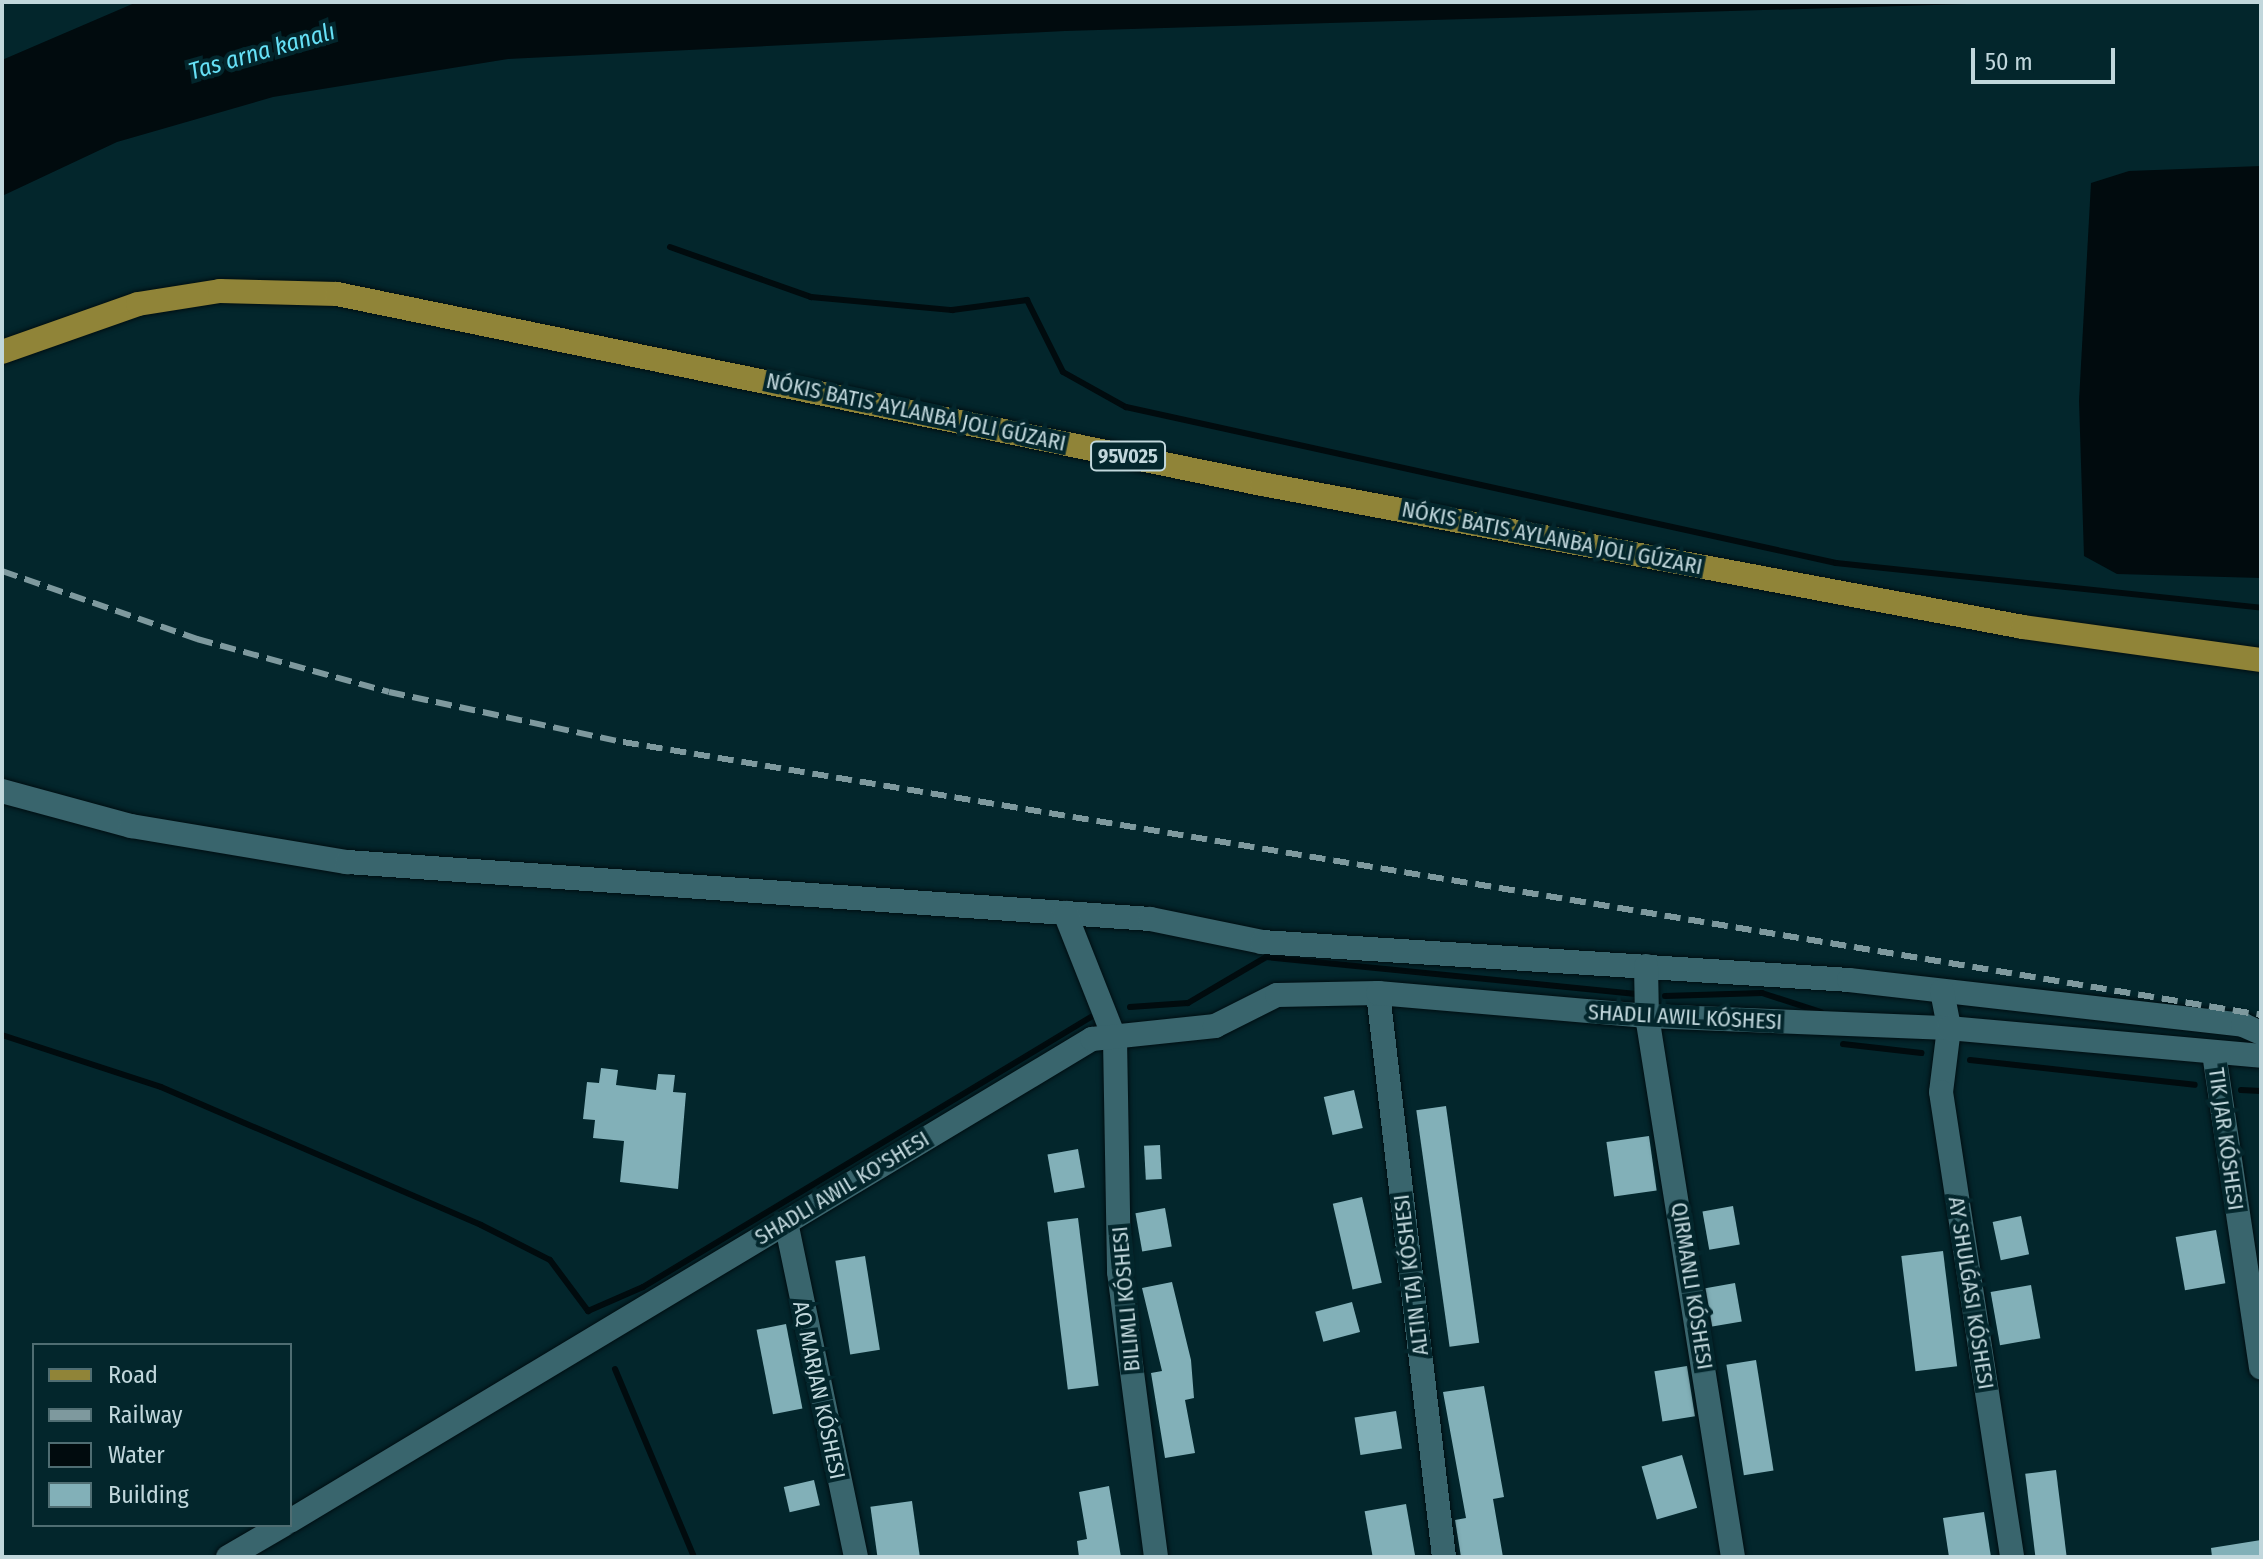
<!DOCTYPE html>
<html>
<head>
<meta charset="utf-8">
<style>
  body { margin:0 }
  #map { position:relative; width:2263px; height:1559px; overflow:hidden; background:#03262c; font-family:"Fira Sans Condensed",sans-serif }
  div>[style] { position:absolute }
  .water>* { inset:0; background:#010b0e }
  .stream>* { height:6px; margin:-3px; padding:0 3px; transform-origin:3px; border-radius:3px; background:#010b0e }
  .building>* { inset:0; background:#82b0b8; transform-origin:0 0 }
  .roads { filter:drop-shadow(0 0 2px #000e12) drop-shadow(0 0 2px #000e12) }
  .minor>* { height:24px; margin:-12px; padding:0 12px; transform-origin:12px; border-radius:12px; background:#39656d }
  .major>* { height:24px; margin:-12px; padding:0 12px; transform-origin:12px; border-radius:12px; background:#908438 }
  .rail>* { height:6px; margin-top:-3px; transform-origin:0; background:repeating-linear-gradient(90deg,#7e999e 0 16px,transparent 0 24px) }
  span { translate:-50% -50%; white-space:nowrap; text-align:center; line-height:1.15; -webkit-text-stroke:8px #03262c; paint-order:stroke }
  .shield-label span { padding:2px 6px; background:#03262c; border:2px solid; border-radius:6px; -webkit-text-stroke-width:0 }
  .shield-label { font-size:20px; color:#c1d7dc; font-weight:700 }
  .street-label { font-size:22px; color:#c1d7dc }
  .water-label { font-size:24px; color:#66e1f7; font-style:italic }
  .frame { position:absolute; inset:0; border:4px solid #c1d7dc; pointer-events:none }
  .legend { position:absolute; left:32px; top:1343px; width:260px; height:184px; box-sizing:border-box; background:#03262c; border:2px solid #4f6d72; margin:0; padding:10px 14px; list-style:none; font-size:24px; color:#c1d7dc }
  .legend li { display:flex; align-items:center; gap:16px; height:40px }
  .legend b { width:40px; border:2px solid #4f6d72 }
  .scale { position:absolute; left:1971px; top:48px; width:144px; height:36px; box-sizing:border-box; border:4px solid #c1d7dc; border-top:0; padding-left:10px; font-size:24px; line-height:28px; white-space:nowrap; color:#c1d7dc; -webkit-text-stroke:6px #03262c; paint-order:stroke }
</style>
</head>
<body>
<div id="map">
  <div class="water">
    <i style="clip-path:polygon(137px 2px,2033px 2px,1065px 31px,508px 59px,273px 97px,117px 142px,2px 196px,2px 60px)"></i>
    <i style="clip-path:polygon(2261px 166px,2261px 578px,2117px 574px,2084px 556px,2079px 401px,2091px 183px,2129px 171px)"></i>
  </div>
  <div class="stream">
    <i style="left:670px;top:247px;width:150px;rotate:19.5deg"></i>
    <i style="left:811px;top:297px;width:142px;rotate:5.3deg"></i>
    <i style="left:952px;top:310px;width:76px;rotate:-7.6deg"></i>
    <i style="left:1027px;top:300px;width:80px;rotate:63.4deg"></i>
    <i style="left:1063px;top:372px;width:72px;rotate:29.1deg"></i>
    <i style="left:1126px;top:407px;width:727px;rotate:12.39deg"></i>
    <i style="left:1836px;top:563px;width:427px;rotate:6deg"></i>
    <i style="left:1665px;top:996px;width:97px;rotate:-1.8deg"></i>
    <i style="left:1762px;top:993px;width:62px;rotate:17.9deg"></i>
    <i style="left:1130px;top:1007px;width:58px;rotate:-3.9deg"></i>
    <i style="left:1188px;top:1003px;width:91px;rotate:-30.5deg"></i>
    <i style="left:1266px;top:957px;width:372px;rotate:5.7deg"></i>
    <i style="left:2px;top:1035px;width:167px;rotate:18.1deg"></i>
    <i style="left:161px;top:1087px;width:348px;rotate:23.3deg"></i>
    <i style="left:481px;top:1225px;width:77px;rotate:26.9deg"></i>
    <i style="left:550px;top:1260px;width:64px;rotate:53.3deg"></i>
    <i style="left:588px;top:1311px;width:60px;rotate:-23.6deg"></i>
    <i style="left:643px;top:1287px;width:523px;rotate:-31.08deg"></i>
    <i style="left:1843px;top:1044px;width:79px;rotate:6.6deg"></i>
    <i style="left:1970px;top:1060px;width:226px;rotate:6.3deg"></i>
    <i style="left:2241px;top:1090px;width:20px;rotate:3deg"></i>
    <i style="left:615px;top:1369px;width:204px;rotate:67.2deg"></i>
  </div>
  <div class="building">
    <i style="clip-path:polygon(601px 1068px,618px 1070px,616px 1085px,656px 1090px,658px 1074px,675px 1075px,673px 1092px,686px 1093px,678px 1189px,620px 1182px,624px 1141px,593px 1138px,595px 1120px,583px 1119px,587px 1082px,599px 1083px)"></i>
    <i style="left:1354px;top:1090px;width:39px;height:31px;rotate:77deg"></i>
    <i style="left:1446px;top:1106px;width:239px;height:30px;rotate:82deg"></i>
    <i style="left:1649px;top:1136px;width:55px;height:43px;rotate:82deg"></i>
    <i style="left:1160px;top:1145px;width:34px;height:16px;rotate:87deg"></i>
    <i style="left:1078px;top:1149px;width:39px;height:31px;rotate:80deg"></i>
    <i style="left:1362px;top:1197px;width:88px;height:30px;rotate:77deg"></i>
    <i style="left:1733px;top:1206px;width:39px;height:31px;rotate:80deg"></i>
    <i style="left:1165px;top:1208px;width:39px;height:30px;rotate:80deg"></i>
    <i style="left:2021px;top:1216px;width:39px;height:29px;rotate:78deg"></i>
    <i style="left:1078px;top:1218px;width:169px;height:31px;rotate:83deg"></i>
    <i style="left:2216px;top:1230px;width:54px;height:41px;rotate:80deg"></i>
    <i style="left:1943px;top:1251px;width:116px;height:42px;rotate:83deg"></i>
    <i style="left:865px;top:1256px;width:95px;height:30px;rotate:81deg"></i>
    <i style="clip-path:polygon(1172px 1282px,1191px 1360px,1194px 1398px,1185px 1400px,1195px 1453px,1165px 1458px,1151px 1373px,1162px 1371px,1142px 1288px)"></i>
    <i style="left:1735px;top:1283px;width:39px;height:30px;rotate:80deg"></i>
    <i style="left:2031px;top:1285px;width:54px;height:41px;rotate:80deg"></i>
    <i style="left:1352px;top:1302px;width:31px;height:38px;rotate:75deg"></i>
    <i style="left:786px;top:1324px;width:86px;height:30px;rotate:79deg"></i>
    <i style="left:1756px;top:1360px;width:112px;height:30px;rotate:81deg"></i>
    <i style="left:1687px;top:1366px;width:51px;height:33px;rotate:81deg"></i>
    <i style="clip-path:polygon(1484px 1386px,1504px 1497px,1493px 1499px,1503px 1557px,1461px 1557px,1455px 1520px,1466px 1518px,1443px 1392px)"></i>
    <i style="left:1396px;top:1411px;width:38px;height:42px;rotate:81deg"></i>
    <i style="left:1682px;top:1455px;width:55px;height:42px;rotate:74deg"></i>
    <i style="left:2056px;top:1470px;width:88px;height:31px;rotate:83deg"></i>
    <i style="left:814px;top:1480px;width:26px;height:31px;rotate:77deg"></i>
    <i style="clip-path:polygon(1109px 1486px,1121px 1557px,1079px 1557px,1077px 1541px,1087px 1539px,1079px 1492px)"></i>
    <i style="left:912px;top:1501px;width:55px;height:42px;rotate:82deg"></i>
    <i style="left:1406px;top:1504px;width:54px;height:42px;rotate:80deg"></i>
    <i style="clip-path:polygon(1984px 1512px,1991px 1557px,1949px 1557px,1943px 1518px)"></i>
    <i style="clip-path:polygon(2261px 1540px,2261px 1557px,2212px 1557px,2211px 1548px)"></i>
  </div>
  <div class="roads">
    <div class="minor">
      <i style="left:2px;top:791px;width:134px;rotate:15.2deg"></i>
      <i style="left:131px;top:826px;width:219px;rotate:9.5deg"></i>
      <i style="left:347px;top:862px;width:805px;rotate:4.06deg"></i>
      <i style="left:1150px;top:919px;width:114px;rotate:11.6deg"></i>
      <i style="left:1262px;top:942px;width:588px;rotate:3.7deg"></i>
      <i style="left:1849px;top:980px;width:397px;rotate:6.5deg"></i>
      <i style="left:2243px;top:1025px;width:20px;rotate:24deg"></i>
      <i style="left:1065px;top:913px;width:136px;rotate:68.4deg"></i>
      <i style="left:1115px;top:1039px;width:233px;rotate:89deg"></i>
      <i style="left:1119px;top:1272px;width:287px;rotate:82.6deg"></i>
      <i style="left:1646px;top:966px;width:50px;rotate:88.9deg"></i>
      <i style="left:1647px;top:1016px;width:548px;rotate:80.97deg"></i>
      <i style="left:1942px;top:991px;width:38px;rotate:79deg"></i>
      <i style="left:1949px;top:1028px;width:64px;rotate:97.1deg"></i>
      <i style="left:1941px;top:1092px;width:470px;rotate:81.3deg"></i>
      <i style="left:1378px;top:993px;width:568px;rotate:83.33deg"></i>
      <i style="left:2214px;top:1053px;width:318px;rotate:81.5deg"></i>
      <i style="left:786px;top:1222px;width:342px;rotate:78.2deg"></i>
      <i style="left:290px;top:1521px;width:936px;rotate:-31.01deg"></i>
      <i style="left:1092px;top:1039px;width:124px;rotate:-6deg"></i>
      <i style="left:1215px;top:1026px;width:69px;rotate:-26.6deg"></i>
      <i style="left:1277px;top:995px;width:101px;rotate:-1.1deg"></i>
      <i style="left:1378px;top:993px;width:270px;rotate:4.9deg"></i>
      <i style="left:1647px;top:1016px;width:302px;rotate:2.3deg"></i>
      <i style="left:1949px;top:1028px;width:313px;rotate:5.1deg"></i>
      <i style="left:228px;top:1557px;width:64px;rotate:-30.2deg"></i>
    </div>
    <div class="major">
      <i style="left:2px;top:352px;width:144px;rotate:-19.4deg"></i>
      <i style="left:138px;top:304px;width:83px;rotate:-9deg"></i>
      <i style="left:220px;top:291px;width:117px;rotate:1.5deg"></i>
      <i style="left:337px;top:294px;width:944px;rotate:11.61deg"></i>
      <i style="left:1262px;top:484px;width:774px;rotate:10.64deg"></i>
      <i style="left:2023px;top:627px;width:240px;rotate:7.9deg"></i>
    </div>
  </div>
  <div class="rail">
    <i style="left:2px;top:571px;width:207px;rotate:19.2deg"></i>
    <i style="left:197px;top:639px;width:199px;rotate:15.4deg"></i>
    <i style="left:389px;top:692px;width:239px;rotate:12.1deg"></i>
    <i style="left:623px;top:742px;width:1661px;rotate:9.46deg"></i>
  </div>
  <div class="shield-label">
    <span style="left:1128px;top:456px">95V025</span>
  </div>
  <div class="street-label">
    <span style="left:916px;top:412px;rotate:12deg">NÓKIS BATIS AYLANBA JOLI GÚZARI</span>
    <span style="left:1552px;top:538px;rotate:11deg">NÓKIS BATIS AYLANBA JOLI GÚZARI</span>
    <span style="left:1685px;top:1017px;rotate:3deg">SHADLI AWIL KÓSHESI</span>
    <span style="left:2226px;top:1139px;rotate:82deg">TIK JAR KÓSHESI</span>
    <span style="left:842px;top:1188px;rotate:-31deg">SHADLI AWIL KO'SHESI</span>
    <span style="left:1411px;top:1275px;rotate:-97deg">ALTIN TAJ KÓSHESI</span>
    <span style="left:1692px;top:1286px;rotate:81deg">QIRMANLI KÓSHESI</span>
    <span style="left:1971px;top:1293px;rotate:81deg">AY SHULǴASI KÓSHESI</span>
    <span style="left:1126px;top:1299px;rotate:-95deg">BILIMLI KÓSHESI</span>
    <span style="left:819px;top:1390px;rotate:78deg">AQ MARJAN KÓSHESI</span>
  </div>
  <div class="water-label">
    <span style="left:262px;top:52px;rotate:-16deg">Tas arna kanalı</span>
  </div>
  <div class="frame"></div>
  <ul class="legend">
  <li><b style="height:10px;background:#908438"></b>Road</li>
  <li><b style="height:10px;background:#7e999e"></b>Railway</li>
  <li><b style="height:22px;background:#010b0e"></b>Water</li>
  <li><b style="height:22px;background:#82b0b8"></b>Building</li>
  </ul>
  <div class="scale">50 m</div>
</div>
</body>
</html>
